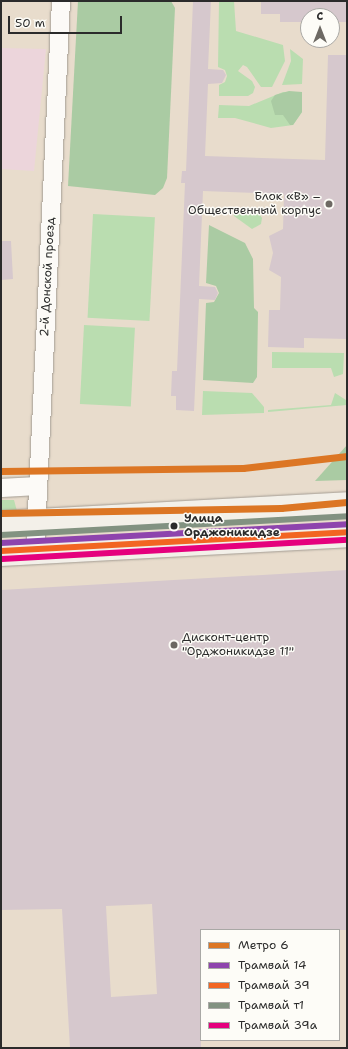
<!DOCTYPE html>
<html>
<head>
<meta charset="utf-8">
<style>
  body { margin:0 }
  #map { position:relative; width:348px; height:1049px; overflow:hidden; background:#e8dccc; font-family:"Shantell Sans",sans-serif }
  div>[style] { position:absolute }
  .built>* { inset:0; background:#ecd5db }
  .green>* { inset:0; background:#baddb0; transform-origin:0 0 }
  .forest>* { inset:0; background:#aacba3 }
  .building>* { inset:0; background:#d6c8cd }
  .roads { filter:drop-shadow(0 0 1px #a39c93) drop-shadow(0 0 1px #a39c93) }
  .minor>* { height:18px; margin:-9px; padding:0 9px; transform-origin:9px; border-radius:9px; background:#fcfaf7 }
  .secondary>* { height:22px; margin:-11px; padding:0 11px; transform-origin:11px; border-radius:11px; background:#f3f0e9 }
  .tram-1>* { height:6px; margin:-3px; padding:0 3px; transform-origin:3px; border-radius:3px; background:#8e44ad }
  .tram-2>* { height:6px; margin:-3px; padding:0 3px; transform-origin:3px; border-radius:3px; background:#f26522 }
  .tram-3>* { height:6px; margin:-3px; padding:0 3px; transform-origin:3px; border-radius:3px; background:#829281 }
  .tram-4>* { height:6px; margin:-3px; padding:0 3px; transform-origin:3px; border-radius:3px; background:#e5007d }
  .metro-1>* { height:7px; margin:-3.5px; padding:0 3.5px; transform-origin:3.5px; border-radius:3.5px; background:#dc7624 }
  .dots>* { width:11px; height:11px; translate:-50% -50%; box-sizing:border-box; border:2px solid #fdfcf7; border-radius:50% }
  span { translate:-50% -50%; white-space:nowrap; text-align:center; line-height:1.15; -webkit-text-stroke:3px #fdfcf7; paint-order:stroke }
  .poi-label { font-size:12px; color:#2b2b2b }
  .right { translate:-100% -50%; text-align:right }
  .left { translate:0 -50%; text-align:left }
  .street-label { font-size:12px; color:#2b2b2b }
  .stop-label { font-size:12px; color:#2b2b2b; font-weight:700 }
  .frame { position:absolute; inset:0; border:2px solid #2b2b2b; pointer-events:none }
  .legend { position:absolute; left:200px; top:929px; width:140px; height:112px; box-sizing:border-box; background:#fdfcf7; border:1px solid #a9a8a5; margin:0; padding:5px 7px; list-style:none; font-size:12px; color:#2b2b2b }
  .legend li { display:flex; align-items:center; gap:8px; height:20px }
  .legend b { width:20px; border:1px solid #a9a8a5 }
  .north { position:absolute; left:300px; top:8px; width:40px; height:40px; box-sizing:border-box; background:#fdfcf7; border:1px solid #a9a8a5; border-radius:50%; rotate:0deg; font-size:11px; font-weight:700; line-height:16px; text-align:center; color:#2b2b2b }
  .north::after { content:''; display:block; margin:auto; width:14px; height:18px; background:#6d6963; clip-path:polygon(50% 0,100% 100%,50% 72%,0 100%) }
  .scale { position:absolute; left:8px; top:16px; width:114px; height:18px; box-sizing:border-box; border:2px solid #2b2b2b; border-top:0; padding-left:5px; font-size:12px; line-height:14px; white-space:nowrap; color:#2b2b2b; -webkit-text-stroke:3px #fdfcf7; paint-order:stroke }
</style>
</head>
<body>
<div id="map">
  <div class="built">
    <i style="clip-path:polygon(1px 48px,46px 49px,34px 171px,1px 169px)"></i>
  </div>
  <div class="green">
    <i style="clip-path:polygon(219px 1px,234px 1px,236px 31px,283px 45px,285px 61px,272px 87px,261px 87px,247px 67px,243px 65px,238px 71px,252px 81px,255px 87px,253px 93px,248px 96px,219px 96px,219px 85px,225px 82px,227px 76px,225px 70px,218px 67px)"></i>
    <i style="clip-path:polygon(290px 49px,303px 59px,302px 84px,282px 85px,291px 61px)"></i>
    <i style="clip-path:polygon(283px 92px,302px 92px,302px 112px,293px 125px,271px 128px,235px 118px,218px 118px,219px 105px,249px 106px)"></i>
    <i style="clip-path:polygon(237px 209px,258px 212px,262px 218px,261px 224px,252px 229px,234px 216px,233px 211px)"></i>
    <i style="left:93px;top:214px;width:62px;height:104px;rotate:3deg"></i>
    <i style="left:84px;top:325px;width:51px;height:79px;rotate:3deg"></i>
    <i style="clip-path:polygon(272px 352px,344px 353px,343px 374px,334px 377px,331px 368px,272px 368px)"></i>
    <i style="clip-path:polygon(203px 391px,252px 393px,264px 407px,264px 413px,202px 415px)"></i>
    <i style="clip-path:polygon(335px 393px,346px 400px,347px 405px,268px 412px,268px 410px,331px 405px)"></i>
    <i style="clip-path:polygon(1px 500px,14px 500px,17px 511px,1px 514px)"></i>
  </div>
  <div class="forest">
    <i style="clip-path:polygon(78px 1px,171px 1px,175px 8px,167px 178px,163px 188px,155px 195px,68px 186px)"></i>
    <i style="clip-path:polygon(289px 91px,302px 92px,302px 112px,293px 125px,290px 125px,283px 115px,275px 115px,271px 101px,275px 95px)"></i>
    <i style="clip-path:polygon(209px 225px,245px 243px,253px 259px,254px 308px,258px 312px,257px 377px,253px 383px,203px 380px,206px 303px,214px 302px,219px 293px,216px 286px,206px 283px)"></i>
    <i style="clip-path:polygon(347px 445px,347px 480px,315px 481px)"></i>
  </div>
  <div class="building">
    <i style="clip-path:polygon(193px 1px,211px 1px,208px 69px,223px 70px,226px 75px,222px 83px,208px 84px,205px 156px,325px 160px,328px 55px,347px 55px,347px 339px,304px 338px,304px 348px,268px 347px,269px 310px,280px 310px,281px 277px,269px 270px,273px 253px,269px 236px,283px 229px,284px 194px,203px 191px,199px 286px,215px 287px,218px 293px,215px 300px,199px 299px,194px 411px,176px 410px,176px 396px,171px 396px,172px 371px,177px 371px,185px 183px,181px 183px,182px 171px,186px 171px)"></i>
    <i style="clip-path:polygon(261px 1px,347px 1px,347px 22px,332px 22px,332px 16px,308px 16px,308px 22px,280px 22px,280px 14px,261px 14px)"></i>
    <i style="clip-path:polygon(1px 241px,11px 241px,13px 279px,1px 280px)"></i>
    <i style="clip-path:polygon(evenodd,347px 570px,347px 930px,201px 930px,201px 1048px,70px 1048px,62px 909px,1px 910px,1px 590px,347px 570px,152px 904px,157px 994px,111px 997px,106px 906px,152px 904px)"></i>
  </div>
  <div class="roads">
    <div class="minor">
      <i style="left:1px;top:488px;width:37px;rotate:-3deg"></i>
      <i style="left:35px;top:554px;width:554px;rotate:-87.31deg"></i>
    </div>
    <div class="secondary">
      <i style="left:1px;top:522px;width:347px;rotate:-3.1deg"></i>
      <i style="left:1px;top:555px;width:347px;rotate:-3.1deg"></i>
    </div>
  </div>
  <div class="tram-1">
    <i style="left:1px;top:543px;width:347px;rotate:-3.1deg"></i>
  </div>
  <div class="tram-2">
    <i style="left:1px;top:551px;width:347px;rotate:-3.1deg"></i>
  </div>
  <div class="tram-3">
    <i style="left:1px;top:535px;width:347px;rotate:-3.1deg"></i>
  </div>
  <div class="tram-4">
    <i style="left:2px;top:559px;width:346px;rotate:-3.2deg"></i>
  </div>
  <div class="metro-1">
    <i style="left:1px;top:471px;width:242px;rotate:-0.7deg"></i>
    <i style="left:243px;top:468px;width:105px;rotate:-6.6deg"></i>
    <i style="left:1px;top:513px;width:280px;rotate:-1deg"></i>
    <i style="left:281px;top:508px;width:66px;rotate:-5.2deg"></i>
  </div>
  <div class="dots">
    <i style="left:329px;top:204px;background:#6d6963"></i>
    <i style="left:174px;top:526px;background:#2b2b2b"></i>
    <i style="left:174px;top:645px;background:#6d6963"></i>
  </div>
  <div class="poi-label">
    <span class="right" style="left:321px;top:204px">Блок «В» –<br>Общественный корпус</span>
    <span class="left" style="left:182px;top:645px">Дисконт-центр<br>"Орджоникидзе 11"</span>
  </div>
  <div class="street-label">
    <span style="left:48px;top:277px;rotate:-87deg">2-й Донской проезд</span>
  </div>
  <div class="stop-label">
    <span class="left" style="left:184px;top:526px">Улица<br>Орджоникидзе</span>
  </div>
  <div class="frame"></div>
  <ul class="legend">
  <li><b style="height:5px;background:#dc7624"></b>Метро 6</li>
  <li><b style="height:5px;background:#8e44ad"></b>Трамвай 14</li>
  <li><b style="height:5px;background:#f26522"></b>Трамвай 39</li>
  <li><b style="height:5px;background:#829281"></b>Трамвай т1</li>
  <li><b style="height:5px;background:#e5007d"></b>Трамвай 39а</li>
  </ul>
  <div class="north">С</div>
  <div class="scale">50 m</div>
</div>
</body>
</html>
